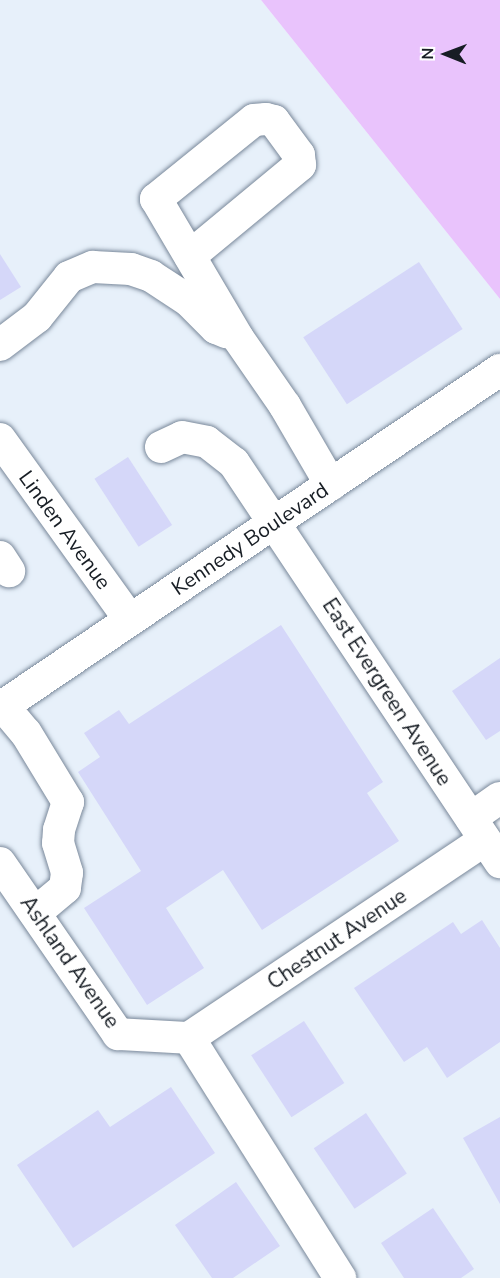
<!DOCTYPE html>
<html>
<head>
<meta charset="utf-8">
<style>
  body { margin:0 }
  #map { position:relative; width:500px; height:1278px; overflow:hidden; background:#f7fafe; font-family:"Nunito Sans",sans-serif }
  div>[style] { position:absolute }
  .built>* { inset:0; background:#e7f0fa }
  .green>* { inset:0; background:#e9c3fc }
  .building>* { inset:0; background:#d5d7f9; transform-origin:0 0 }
  .roads { filter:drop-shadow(0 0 2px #79889a) drop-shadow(0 0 2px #79889a) }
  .minor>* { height:32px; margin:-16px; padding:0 16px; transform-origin:16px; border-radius:16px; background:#fff }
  span { translate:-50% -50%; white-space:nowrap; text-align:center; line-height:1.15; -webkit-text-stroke:4.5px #fff; paint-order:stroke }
  .street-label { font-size:21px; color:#171d24 }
  .north { position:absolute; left:416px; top:24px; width:60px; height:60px; -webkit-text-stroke:4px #fff; paint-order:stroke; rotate:271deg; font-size:16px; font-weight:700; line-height:24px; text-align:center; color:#171d24 }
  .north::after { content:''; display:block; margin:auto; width:21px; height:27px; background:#171d24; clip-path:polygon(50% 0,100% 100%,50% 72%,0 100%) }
</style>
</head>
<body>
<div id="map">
  <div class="built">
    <i style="clip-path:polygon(0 0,261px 0,500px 299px,500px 806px,475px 823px,500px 861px,500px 1278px,0 1278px)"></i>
  </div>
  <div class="green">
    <i style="clip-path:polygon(261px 0,500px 0,500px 299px)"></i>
  </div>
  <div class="building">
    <i style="clip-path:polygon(0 254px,21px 287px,0 300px)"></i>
    <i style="left:419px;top:262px;width:80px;height:138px;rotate:57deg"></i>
    <i style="left:128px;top:457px;width:81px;height:40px;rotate:57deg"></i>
    <i style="clip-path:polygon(281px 625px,383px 782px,367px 793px,399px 841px,262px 930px,223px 870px,166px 908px,204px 968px,147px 1005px,84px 908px,141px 871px,78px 772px,100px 757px,84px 733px,119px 710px,129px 724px)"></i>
    <i style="clip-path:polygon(500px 658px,500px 731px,486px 740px,452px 691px)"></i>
    <i style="clip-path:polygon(482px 920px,500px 948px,500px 1042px,447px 1078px,427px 1047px,404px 1062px,354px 988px,453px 922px,461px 934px)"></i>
    <i style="left:304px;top:1021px;width:74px;height:63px;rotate:57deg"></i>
    <i style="clip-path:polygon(171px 1087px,215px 1153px,73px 1248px,17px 1165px,98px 1110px,110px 1127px)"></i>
    <i style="left:366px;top:1113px;width:73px;height:63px;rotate:56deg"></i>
    <i style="clip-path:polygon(500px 1117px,500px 1204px,463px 1138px)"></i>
    <i style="clip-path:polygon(236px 1182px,280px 1246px,233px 1278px,212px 1278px,175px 1225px)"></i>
    <i style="clip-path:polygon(433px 1208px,474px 1269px,461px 1278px,404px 1278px,381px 1243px)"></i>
  </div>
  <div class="roads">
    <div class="minor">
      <i style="left:190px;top:256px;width:143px;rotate:-39.6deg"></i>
      <i style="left:300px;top:165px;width:10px;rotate:-96deg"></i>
      <i style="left:299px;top:155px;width:42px;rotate:-126.3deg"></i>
      <i style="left:274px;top:121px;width:8px;rotate:-166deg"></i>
      <i style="left:266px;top:119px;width:12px;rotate:175deg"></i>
      <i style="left:254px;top:120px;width:126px;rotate:141.1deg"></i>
      <i style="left:156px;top:199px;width:161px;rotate:59.5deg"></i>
      <i style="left:238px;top:338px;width:83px;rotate:55.3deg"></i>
      <i style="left:285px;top:406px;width:91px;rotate:59.8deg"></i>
      <i style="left:0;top:345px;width:46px;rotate:-37.1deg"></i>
      <i style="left:37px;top:317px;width:51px;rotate:-51.3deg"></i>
      <i style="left:69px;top:277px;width:26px;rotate:-23deg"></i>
      <i style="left:93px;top:267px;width:38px;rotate:3deg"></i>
      <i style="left:131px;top:269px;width:21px;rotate:19deg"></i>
      <i style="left:151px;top:276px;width:45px;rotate:33.3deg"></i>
      <i style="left:189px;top:301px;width:38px;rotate:45deg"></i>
      <i style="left:216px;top:328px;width:11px;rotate:22deg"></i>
      <i style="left:0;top:439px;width:223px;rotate:54.3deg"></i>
      <i style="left:161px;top:447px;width:23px;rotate:-25deg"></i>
      <i style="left:182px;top:437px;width:25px;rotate:11deg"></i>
      <i style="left:207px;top:442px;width:34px;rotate:38deg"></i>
      <i style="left:234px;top:463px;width:480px;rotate:56.3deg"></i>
      <i style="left:0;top:557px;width:17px;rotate:57deg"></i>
      <i style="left:3px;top:706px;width:35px;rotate:50deg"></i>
      <i style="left:26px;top:733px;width:81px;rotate:58.7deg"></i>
      <i style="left:68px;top:802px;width:29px;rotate:108deg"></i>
      <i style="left:59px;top:830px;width:13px;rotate:94deg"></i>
      <i style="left:58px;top:843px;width:31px;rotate:73deg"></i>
      <i style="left:67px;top:873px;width:15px;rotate:98deg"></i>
      <i style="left:65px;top:888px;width:39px;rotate:140deg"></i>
      <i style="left:0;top:708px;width:604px;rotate:-34.06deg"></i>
      <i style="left:471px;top:818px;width:35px;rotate:-35deg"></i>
      <i style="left:0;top:863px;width:208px;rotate:55.4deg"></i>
      <i style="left:118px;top:1034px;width:71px;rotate:3.2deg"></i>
      <i style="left:189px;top:1038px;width:356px;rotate:-33.8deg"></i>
      <i style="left:189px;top:1038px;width:284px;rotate:57.8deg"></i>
    </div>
  </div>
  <div class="street-label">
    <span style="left:65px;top:530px;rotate:54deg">Linden Avenue</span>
    <span style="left:250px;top:539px;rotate:-34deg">Kennedy Boulevard</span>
    <span style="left:387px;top:692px;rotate:57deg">East Evergreen Avenue</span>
    <span style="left:337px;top:939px;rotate:-34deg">Chestnut Avenue</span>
    <span style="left:70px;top:962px;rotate:55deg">Ashland Avenue</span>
  </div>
  <div class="north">N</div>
</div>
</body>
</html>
